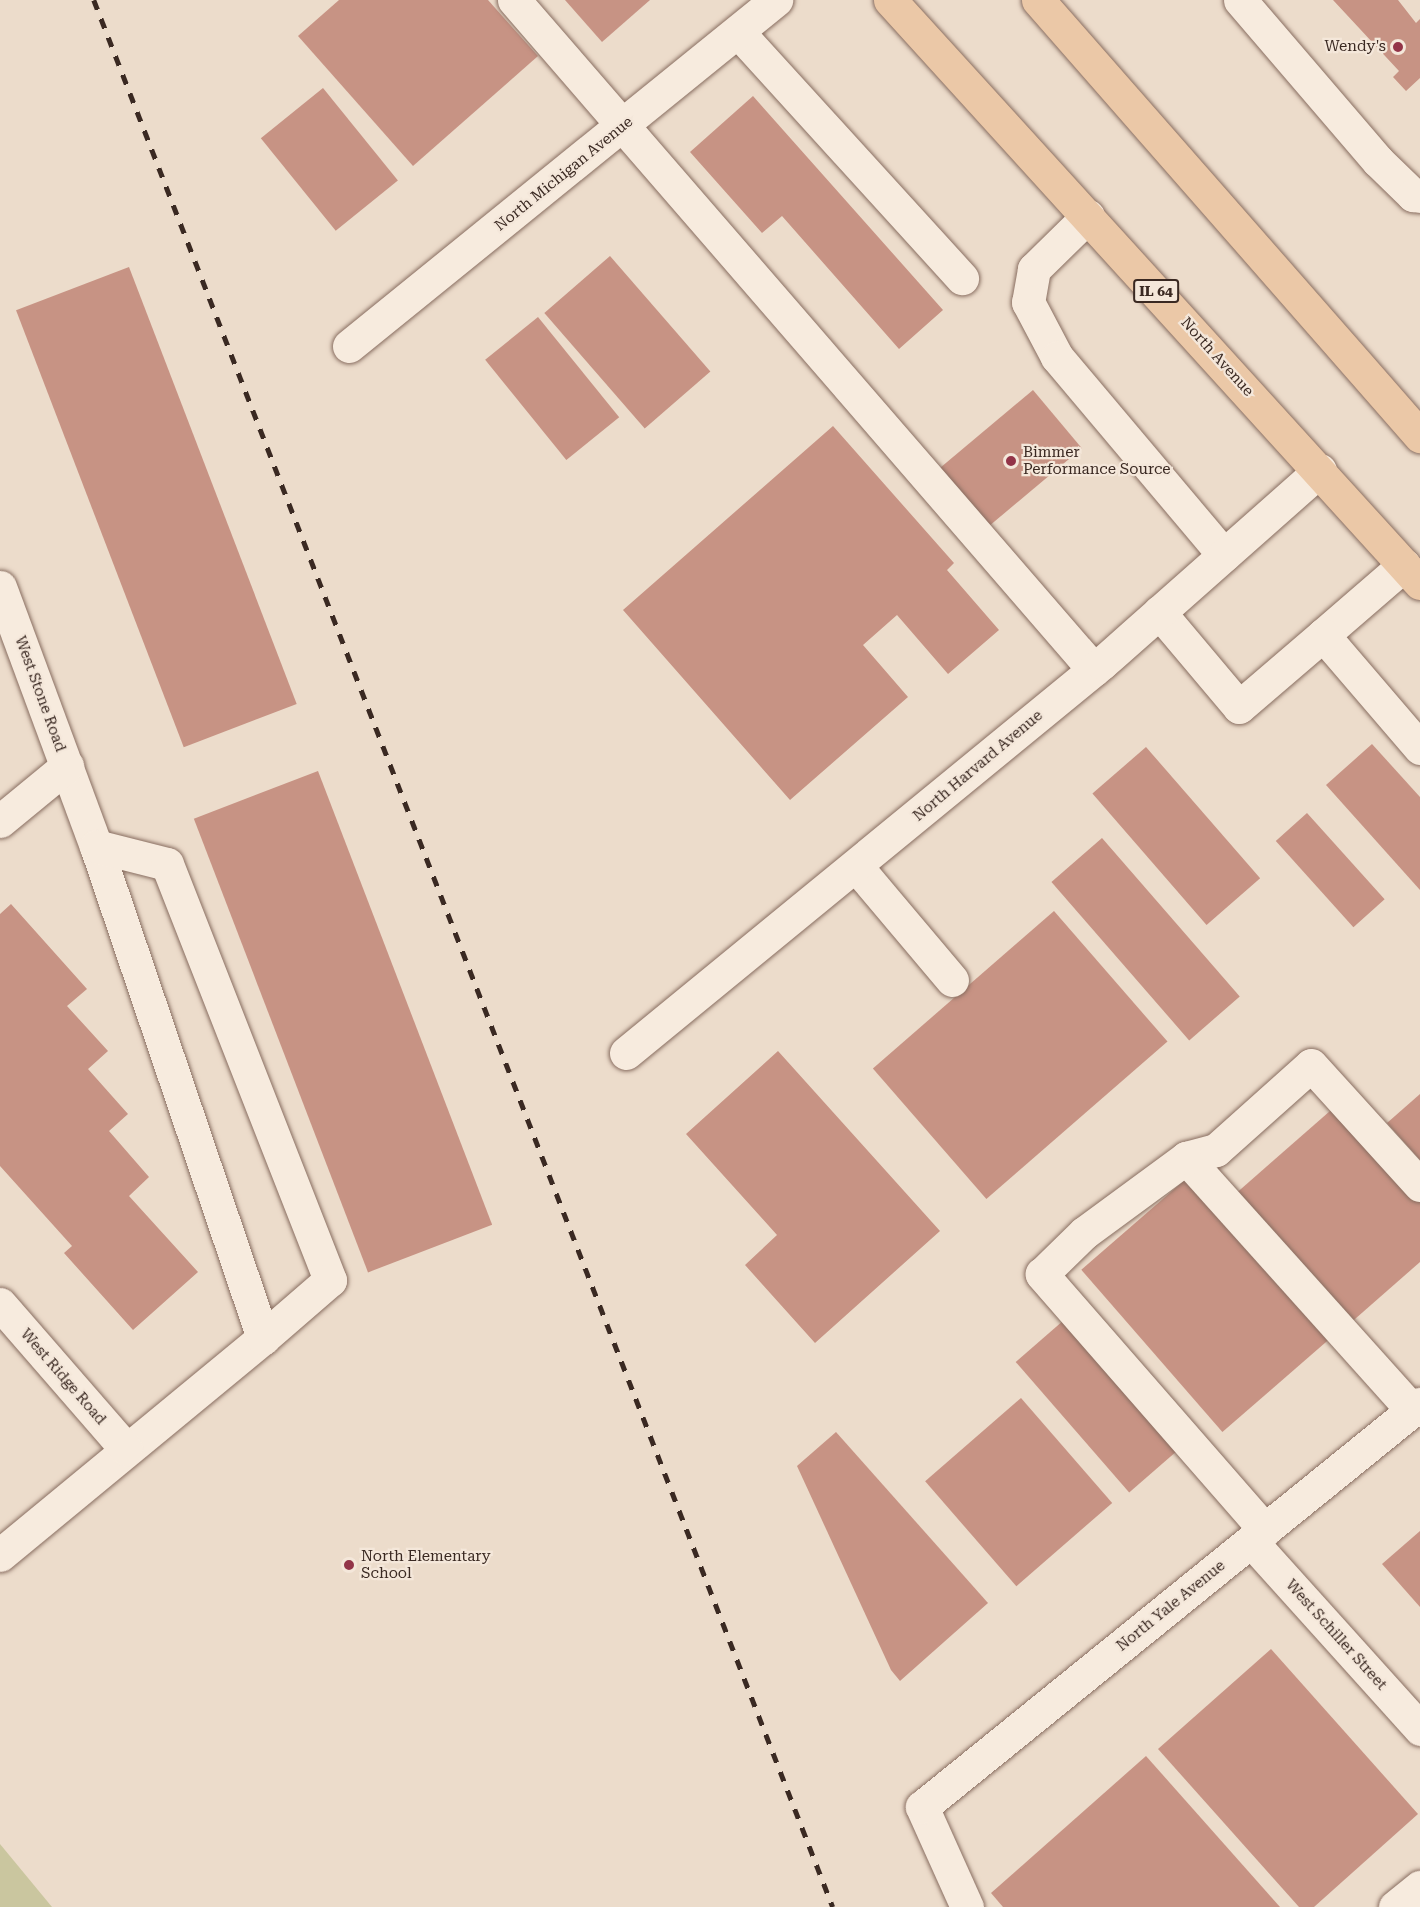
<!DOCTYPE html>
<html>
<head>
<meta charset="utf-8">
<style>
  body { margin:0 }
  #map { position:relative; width:1420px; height:1907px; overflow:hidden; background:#ecdccb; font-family:"Roboto Serif",serif }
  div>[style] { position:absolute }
  .green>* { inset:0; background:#cac69f }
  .building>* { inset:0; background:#c79384; transform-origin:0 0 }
  .roads { filter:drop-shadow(0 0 2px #886d60) drop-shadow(0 0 2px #886d60) }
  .minor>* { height:33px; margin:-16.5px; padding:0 16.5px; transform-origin:16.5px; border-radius:16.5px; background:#f7ebde }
  .major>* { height:33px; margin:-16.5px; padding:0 16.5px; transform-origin:16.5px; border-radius:16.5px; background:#ebc8a7 }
  .rail>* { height:4.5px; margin-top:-2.25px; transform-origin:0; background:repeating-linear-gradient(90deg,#3a2922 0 10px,transparent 0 20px) }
  .dots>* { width:16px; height:16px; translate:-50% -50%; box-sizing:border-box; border:3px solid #f4e7da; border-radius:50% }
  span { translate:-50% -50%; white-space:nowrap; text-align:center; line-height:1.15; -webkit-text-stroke:4.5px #f4e7da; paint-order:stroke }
  .shield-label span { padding:2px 4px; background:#f4e7da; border:2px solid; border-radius:4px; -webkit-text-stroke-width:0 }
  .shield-label { font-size:14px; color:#3a2922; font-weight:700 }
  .poi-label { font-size:15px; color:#3a2922 }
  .right { translate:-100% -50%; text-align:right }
  .left { translate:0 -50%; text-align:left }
  .street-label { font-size:15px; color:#3a2922 }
</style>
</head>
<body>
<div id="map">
  <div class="green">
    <i style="clip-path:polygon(0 1844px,52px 1907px,0 1907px)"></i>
  </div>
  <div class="building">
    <i style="clip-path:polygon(339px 0,488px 0,538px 56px,413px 166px,298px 36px)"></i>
    <i style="clip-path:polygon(565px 0,650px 0,602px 42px)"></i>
    <i style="clip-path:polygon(1333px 0,1398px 0,1416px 23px,1420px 19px,1420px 78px,1406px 91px,1393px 77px,1399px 71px)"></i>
    <i style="left:323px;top:88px;width:119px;height:80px;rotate:51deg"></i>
    <i style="clip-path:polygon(753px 96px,943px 310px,899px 349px,782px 216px,762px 233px,690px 152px)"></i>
    <i style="left:610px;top:256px;width:153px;height:87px;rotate:49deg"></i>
    <i style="left:129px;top:267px;width:468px;height:121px;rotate:69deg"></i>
    <i style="left:538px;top:317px;width:129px;height:68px;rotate:51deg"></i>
    <i style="left:1033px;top:390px;width:76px;height:125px;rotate:50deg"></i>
    <i style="clip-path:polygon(833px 426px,954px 563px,947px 570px,999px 630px,948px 674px,897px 615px,863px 645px,908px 697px,790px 800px,623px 610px)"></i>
    <i style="clip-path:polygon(1372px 744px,1420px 797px,1420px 890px,1326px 785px)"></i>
    <i style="left:1146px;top:747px;width:174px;height:71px;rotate:49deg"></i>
    <i style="left:318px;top:771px;width:486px;height:133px;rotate:69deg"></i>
    <i style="left:1307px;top:813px;width:116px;height:42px;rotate:48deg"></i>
    <i style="left:1102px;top:838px;width:210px;height:67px;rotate:49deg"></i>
    <i style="clip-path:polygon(11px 904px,87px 989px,67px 1006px,108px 1051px,88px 1069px,128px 1114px,109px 1131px,149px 1177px,129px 1196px,198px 1272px,133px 1330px,64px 1253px,72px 1246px,0 1166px,0 914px)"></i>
    <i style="left:1054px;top:911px;width:173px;height:240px;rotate:49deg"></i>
    <i style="clip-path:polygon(778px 1051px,940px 1231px,815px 1343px,745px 1265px,777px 1235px,686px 1134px)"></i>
    <i style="clip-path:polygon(1420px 1094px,1420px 1160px,1387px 1123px)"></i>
    <i style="clip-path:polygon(1338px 1104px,1420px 1198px,1420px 1262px,1347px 1326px,1233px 1196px)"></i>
    <i style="left:1187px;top:1178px;width:215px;height:140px;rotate:49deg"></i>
    <i style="left:1064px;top:1320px;width:173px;height:64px;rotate:49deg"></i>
    <i style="left:1021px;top:1398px;width:139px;height:127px;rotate:49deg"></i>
    <i style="clip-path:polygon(836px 1432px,988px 1603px,900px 1681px,891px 1670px,797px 1466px)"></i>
    <i style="clip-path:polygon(1420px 1531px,1420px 1607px,1382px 1564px)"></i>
    <i style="clip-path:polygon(1271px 1649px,1418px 1814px,1314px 1907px,1299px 1907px,1158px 1749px)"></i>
    <i style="clip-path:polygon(1146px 1756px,1280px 1907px,1003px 1907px,991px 1893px)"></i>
  </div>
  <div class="roads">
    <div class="minor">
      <i style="left:514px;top:0;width:886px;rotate:49.12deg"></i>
      <i style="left:1240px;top:0;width:212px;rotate:49.4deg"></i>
      <i style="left:1378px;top:161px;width:49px;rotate:44.2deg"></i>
      <i style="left:1413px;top:195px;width:7px;rotate:8deg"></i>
      <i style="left:738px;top:32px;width:333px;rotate:47.7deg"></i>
      <i style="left:1088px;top:216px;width:76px;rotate:135.5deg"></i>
      <i style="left:1034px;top:269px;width:34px;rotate:100deg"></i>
      <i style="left:1028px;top:302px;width:62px;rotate:62.2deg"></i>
      <i style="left:1057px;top:357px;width:259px;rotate:49.9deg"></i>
      <i style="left:349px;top:346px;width:550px;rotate:-39.02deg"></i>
      <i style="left:1404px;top:565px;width:107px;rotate:139.2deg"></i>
      <i style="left:1323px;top:635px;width:149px;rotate:49.4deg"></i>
      <i style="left:0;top:587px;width:276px;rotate:69.7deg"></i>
      <i style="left:96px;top:846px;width:520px;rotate:71.25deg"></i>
      <i style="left:263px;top:1338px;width:341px;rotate:140.5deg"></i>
      <i style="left:1159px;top:612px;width:124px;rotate:49.9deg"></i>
      <i style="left:1239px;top:707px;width:111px;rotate:-40.6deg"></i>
      <i style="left:0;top:821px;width:87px;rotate:-39.4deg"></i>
      <i style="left:96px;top:846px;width:73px;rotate:14.2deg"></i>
      <i style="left:167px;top:864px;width:447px;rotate:68.6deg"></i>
      <i style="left:330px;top:1280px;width:89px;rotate:139.1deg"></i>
      <i style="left:856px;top:866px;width:149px;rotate:49.9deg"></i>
      <i style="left:626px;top:1053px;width:615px;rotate:-39.33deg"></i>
      <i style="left:1102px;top:663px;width:291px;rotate:-41.5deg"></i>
      <i style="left:1186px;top:1158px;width:338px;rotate:48.1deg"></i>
      <i style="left:0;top:1304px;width:192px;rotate:49deg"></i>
      <i style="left:1265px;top:1530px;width:340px;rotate:-131.1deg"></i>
      <i style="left:1042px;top:1274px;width:59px;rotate:-44.3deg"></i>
      <i style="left:1084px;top:1233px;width:127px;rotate:-36.3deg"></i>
      <i style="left:1186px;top:1158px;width:31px;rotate:-15deg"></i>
      <i style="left:1216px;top:1150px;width:127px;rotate:-41.8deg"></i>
      <i style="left:1311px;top:1065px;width:162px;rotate:47.8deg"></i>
      <i style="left:1251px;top:1541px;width:253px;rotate:48deg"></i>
      <i style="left:967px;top:1907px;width:110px;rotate:-114.2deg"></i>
      <i style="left:922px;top:1807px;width:641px;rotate:-38.98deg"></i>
      <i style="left:1395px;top:1907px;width:32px;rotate:-39deg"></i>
    </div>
    <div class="major">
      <i style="left:890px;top:0;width:788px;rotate:47.73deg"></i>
      <i style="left:1038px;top:0;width:580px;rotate:48.78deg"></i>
    </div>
  </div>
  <div class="rail">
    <i style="left:94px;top:0;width:2045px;rotate:68.82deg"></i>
  </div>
  <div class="dots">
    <i style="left:1398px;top:47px;background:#933448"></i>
    <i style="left:1011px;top:461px;background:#933448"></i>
    <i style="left:349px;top:1565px;background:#933448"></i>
  </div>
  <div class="shield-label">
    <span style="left:1156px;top:291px">IL 64</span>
  </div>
  <div class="poi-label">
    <span class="right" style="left:1386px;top:47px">Wendy's</span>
    <span class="left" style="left:1023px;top:461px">Bimmer<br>Performance Source</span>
    <span class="left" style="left:361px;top:1565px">North Elementary<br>School</span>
  </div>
  <div class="street-label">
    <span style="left:564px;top:174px;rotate:-39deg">North Michigan Avenue</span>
    <span style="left:1217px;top:357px;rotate:48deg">North Avenue</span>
    <span style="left:40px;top:694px;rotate:70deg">West Stone Road</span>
    <span style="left:978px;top:766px;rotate:-40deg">North Harvard Avenue</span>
    <span style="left:63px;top:1377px;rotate:49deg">West Ridge Road</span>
    <span style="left:1171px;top:1606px;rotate:-39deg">North Yale Avenue</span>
    <span style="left:1336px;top:1635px;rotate:48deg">West Schiller Street</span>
  </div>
</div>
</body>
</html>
